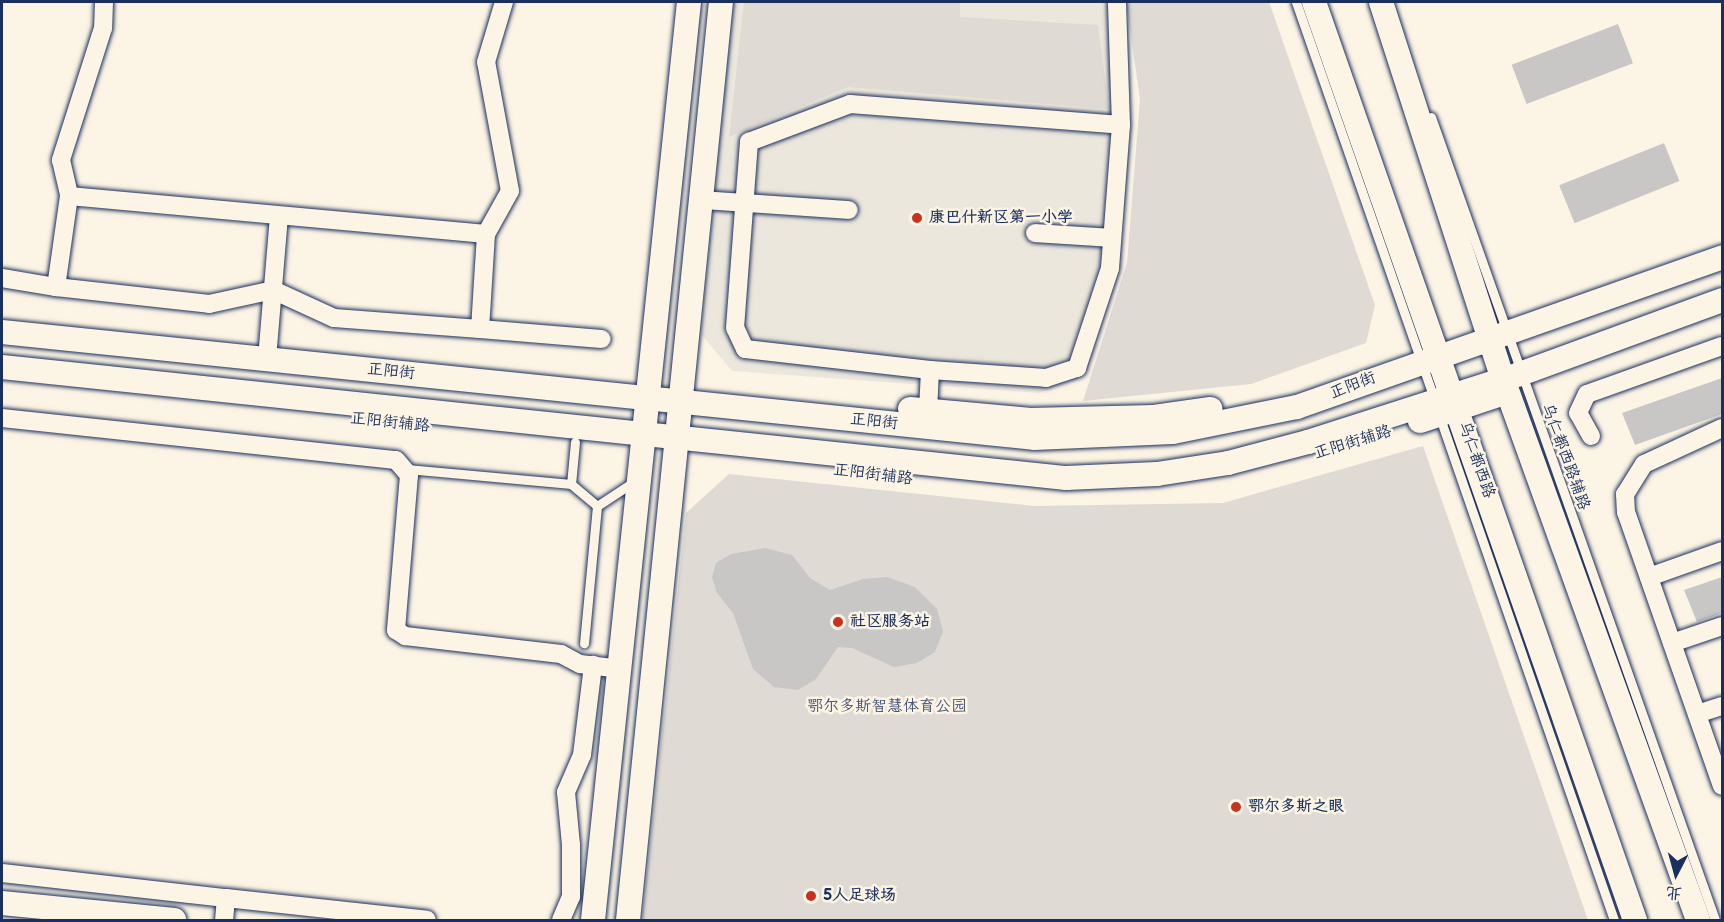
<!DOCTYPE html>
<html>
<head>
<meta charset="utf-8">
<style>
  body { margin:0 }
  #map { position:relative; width:1724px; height:922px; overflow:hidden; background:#fcf5e5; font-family:"Balsamiq Sans","LXGW WenKai TC",sans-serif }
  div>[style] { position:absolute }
  .built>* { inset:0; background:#ece7dc }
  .green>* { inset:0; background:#dfdbd4 }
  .building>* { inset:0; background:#c8c7c6; transform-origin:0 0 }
  .roads { filter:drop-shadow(0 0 2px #1b2f5e) drop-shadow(0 0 2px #1b2f5e) }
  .lane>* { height:9px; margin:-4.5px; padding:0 4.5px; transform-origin:4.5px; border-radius:4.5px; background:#fcf5e5 }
  .street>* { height:18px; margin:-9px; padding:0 9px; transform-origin:9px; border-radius:9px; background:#fcf5e5 }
  .secondary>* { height:24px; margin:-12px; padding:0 12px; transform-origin:12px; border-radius:12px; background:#fcf5e5 }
  .dots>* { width:16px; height:16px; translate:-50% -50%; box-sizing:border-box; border:3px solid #fcf5e5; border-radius:50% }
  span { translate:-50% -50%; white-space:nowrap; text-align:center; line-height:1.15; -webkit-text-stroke:5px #fcf5e5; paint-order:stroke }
  .poi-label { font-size:16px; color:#1b2f5e; font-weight:700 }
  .left { translate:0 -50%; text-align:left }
  .street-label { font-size:16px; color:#1b2f5e }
  .park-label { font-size:16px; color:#425176 }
  .frame { position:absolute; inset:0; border:3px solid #1b2f5e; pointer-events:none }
  .north { position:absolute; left:1646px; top:844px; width:60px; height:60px; -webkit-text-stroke:4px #fcf5e5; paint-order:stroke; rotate:186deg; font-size:16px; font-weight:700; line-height:24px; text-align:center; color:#1b2f5e }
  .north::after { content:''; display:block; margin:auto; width:21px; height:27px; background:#1b2f5e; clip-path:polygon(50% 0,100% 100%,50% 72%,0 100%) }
</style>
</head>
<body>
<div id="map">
  <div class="built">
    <i style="clip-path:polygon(733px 2px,1123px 2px,1128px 71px,1128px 160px,1120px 266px,1077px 380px,1039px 393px,732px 371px,701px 334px)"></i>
  </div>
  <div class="green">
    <i style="clip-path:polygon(744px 2px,960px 2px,960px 17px,1098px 25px,1109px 109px,848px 87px,729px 137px)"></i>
    <i style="clip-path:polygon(1126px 2px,1269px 2px,1375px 305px,1366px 343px,1251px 384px,1083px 401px,1127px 263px,1140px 99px)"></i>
    <i style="clip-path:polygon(1423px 446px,1588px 920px,642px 920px,686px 513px,729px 474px,1034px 506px,1223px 503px)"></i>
  </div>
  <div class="building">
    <i style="left:1618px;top:24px;width:42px;height:114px;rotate:69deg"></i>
    <i style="left:1664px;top:143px;width:41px;height:113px;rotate:68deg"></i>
    <i style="clip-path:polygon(1722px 378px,1722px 414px,1635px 445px,1622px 413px)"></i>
    <i style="clip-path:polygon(765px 548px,792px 555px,810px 578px,830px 590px,863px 579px,887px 577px,915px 587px,937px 609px,943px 631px,935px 652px,917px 663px,894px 667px,852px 648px,838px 647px,816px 679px,798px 690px,774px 687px,753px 669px,733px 613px,717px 593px,712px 577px,716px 563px,731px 554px)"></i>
    <i style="clip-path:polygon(1722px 577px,1722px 613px,1697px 622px,1684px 590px)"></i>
  </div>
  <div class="roads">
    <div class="lane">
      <i style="left:1296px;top:2px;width:423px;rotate:70.8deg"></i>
      <i style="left:1431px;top:117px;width:852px;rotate:70.52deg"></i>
      <i style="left:1439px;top:415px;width:534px;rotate:70.89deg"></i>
      <i style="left:575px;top:442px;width:42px;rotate:95.4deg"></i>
      <i style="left:571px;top:484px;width:34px;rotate:40deg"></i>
      <i style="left:597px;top:506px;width:138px;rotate:95.4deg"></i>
      <i style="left:407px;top:469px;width:165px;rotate:5.2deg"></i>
      <i style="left:597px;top:506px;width:45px;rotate:-33.3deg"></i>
    </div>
    <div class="street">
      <i style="left:104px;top:2px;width:26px;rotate:92deg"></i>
      <i style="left:103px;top:28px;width:139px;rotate:107.7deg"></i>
      <i style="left:61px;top:160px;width:37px;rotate:77deg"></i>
      <i style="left:69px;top:196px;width:419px;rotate:5.2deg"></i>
      <i style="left:486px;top:234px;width:49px;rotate:-60.8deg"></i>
      <i style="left:510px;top:191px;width:131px;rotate:-100.5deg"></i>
      <i style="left:486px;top:62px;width:63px;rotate:-73.3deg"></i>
      <i style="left:69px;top:196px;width:92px;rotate:98.1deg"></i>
      <i style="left:56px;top:287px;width:154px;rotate:6.3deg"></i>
      <i style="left:209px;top:304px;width:66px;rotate:-12.3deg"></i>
      <i style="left:273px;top:290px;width:67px;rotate:24.7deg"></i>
      <i style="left:334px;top:318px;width:146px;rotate:4.3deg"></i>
      <i style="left:702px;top:200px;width:147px;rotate:3.9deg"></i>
      <i style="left:1035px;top:233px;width:77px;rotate:3.7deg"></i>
      <i style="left:486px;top:234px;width:95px;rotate:93.6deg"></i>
      <i style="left:480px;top:329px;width:122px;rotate:4.7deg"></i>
      <i style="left:2px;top:278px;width:55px;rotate:9.5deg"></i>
      <i style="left:268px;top:347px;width:131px;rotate:-85.2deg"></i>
      <i style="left:930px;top:370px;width:186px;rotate:-173.5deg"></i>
      <i style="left:745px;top:349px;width:23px;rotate:-115deg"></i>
      <i style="left:735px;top:328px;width:187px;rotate:-85.7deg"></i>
      <i style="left:749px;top:142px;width:108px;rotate:-20.6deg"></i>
      <i style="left:850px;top:104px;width:272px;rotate:4.4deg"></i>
      <i style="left:928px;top:411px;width:41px;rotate:-87.2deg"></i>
      <i style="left:930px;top:370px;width:116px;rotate:3.9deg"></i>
      <i style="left:1046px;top:378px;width:33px;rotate:-18deg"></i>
      <i style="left:1077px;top:368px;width:105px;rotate:-71.7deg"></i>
      <i style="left:1110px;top:268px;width:143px;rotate:-85.6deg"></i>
      <i style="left:1121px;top:125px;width:123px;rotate:-91.9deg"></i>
      <i style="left:2px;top:418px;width:396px;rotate:6.1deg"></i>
      <i style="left:396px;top:460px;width:20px;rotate:49deg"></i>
      <i style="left:409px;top:475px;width:156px;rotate:94.8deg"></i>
      <i style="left:396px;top:630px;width:11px;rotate:34deg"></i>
      <i style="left:405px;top:636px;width:157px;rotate:6.6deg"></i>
      <i style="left:561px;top:654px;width:21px;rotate:28deg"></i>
      <i style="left:580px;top:664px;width:39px;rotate:7deg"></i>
      <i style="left:1722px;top:428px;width:86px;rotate:155.2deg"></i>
      <i style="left:1644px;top:464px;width:36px;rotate:122deg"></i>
      <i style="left:1625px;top:494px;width:18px;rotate:87deg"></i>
      <i style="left:1626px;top:512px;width:290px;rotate:70.7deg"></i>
      <i style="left:1591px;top:436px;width:26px;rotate:-119deg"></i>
      <i style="left:1578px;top:413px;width:21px;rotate:-65deg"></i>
      <i style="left:1587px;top:394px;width:143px;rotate:-19.6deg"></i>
      <i style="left:1649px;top:577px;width:77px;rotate:-19.6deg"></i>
      <i style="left:1672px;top:643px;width:53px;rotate:-18.8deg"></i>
      <i style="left:1697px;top:714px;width:26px;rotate:-18deg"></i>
      <i style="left:2px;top:873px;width:225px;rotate:6.4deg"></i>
      <i style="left:226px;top:898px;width:22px;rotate:95deg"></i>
      <i style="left:226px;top:898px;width:202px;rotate:6.2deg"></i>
      <i style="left:561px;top:920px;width:25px;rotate:-67deg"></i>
      <i style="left:571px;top:897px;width:52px;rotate:-90deg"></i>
      <i style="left:571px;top:845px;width:53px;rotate:-95.4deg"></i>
      <i style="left:566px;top:792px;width:40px;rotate:-66.6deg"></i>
      <i style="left:582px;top:755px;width:91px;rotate:-83deg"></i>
    </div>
    <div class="secondary">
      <i style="left:1314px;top:2px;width:973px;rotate:70.73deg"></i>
      <i style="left:1381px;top:2px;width:396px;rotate:72.1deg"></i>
      <i style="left:1503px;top:379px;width:575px;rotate:70.18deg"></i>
      <i style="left:2px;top:332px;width:1037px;rotate:5.86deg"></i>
      <i style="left:1034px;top:438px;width:139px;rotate:-2.5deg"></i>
      <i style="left:1173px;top:432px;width:126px;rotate:-11.4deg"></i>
      <i style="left:1297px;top:407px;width:451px;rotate:-19.4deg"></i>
      <i style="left:2px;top:367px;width:1070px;rotate:5.96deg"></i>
      <i style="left:1066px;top:478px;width:91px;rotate:-2.5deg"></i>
      <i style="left:1157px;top:474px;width:72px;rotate:-8.8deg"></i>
      <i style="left:1228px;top:463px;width:83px;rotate:-14.7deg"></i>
      <i style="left:1308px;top:442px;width:223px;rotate:-17.8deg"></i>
      <i style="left:1520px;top:374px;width:215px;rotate:-20.1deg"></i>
      <i style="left:910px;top:409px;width:121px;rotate:5.2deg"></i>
      <i style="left:1030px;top:420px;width:124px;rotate:-1.4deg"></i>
      <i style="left:1154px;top:417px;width:57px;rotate:-8.1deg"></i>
      <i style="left:1420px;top:421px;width:82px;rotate:-18.4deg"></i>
      <i style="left:2px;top:903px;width:173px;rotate:5.6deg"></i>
      <i style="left:593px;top:920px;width:923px;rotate:-84.03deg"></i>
      <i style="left:628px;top:920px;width:923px;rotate:-84.22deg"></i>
    </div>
  </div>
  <div class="dots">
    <i style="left:917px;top:218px;background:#c8321e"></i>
    <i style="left:838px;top:622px;background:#c8321e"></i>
    <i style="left:1236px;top:807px;background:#c8321e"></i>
    <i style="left:811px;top:896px;background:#c8321e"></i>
  </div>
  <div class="poi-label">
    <span class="left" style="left:929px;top:218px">康巴什新区第一小学</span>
    <span class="left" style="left:850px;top:622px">社区服务站</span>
    <span class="left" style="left:1248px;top:807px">鄂尔多斯之眼</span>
    <span class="left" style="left:823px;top:896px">5人足球场</span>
  </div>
  <div class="street-label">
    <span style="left:391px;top:372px;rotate:6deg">正阳街</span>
    <span style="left:1353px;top:386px;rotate:-21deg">正阳街</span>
    <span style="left:874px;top:422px;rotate:6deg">正阳街</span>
    <span style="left:390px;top:423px;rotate:6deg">正阳街辅路</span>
    <span style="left:1353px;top:443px;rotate:-17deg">正阳街辅路</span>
    <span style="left:1565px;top:457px;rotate:70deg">乌仁都西路辅路</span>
    <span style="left:1476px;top:460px;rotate:71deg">乌仁都西路</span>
    <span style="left:873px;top:475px;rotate:7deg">正阳街辅路</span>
  </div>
  <div class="park-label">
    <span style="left:887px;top:707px">鄂尔多斯智慧体育公园</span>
  </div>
  <div class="frame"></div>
  <div class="north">北</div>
</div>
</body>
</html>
